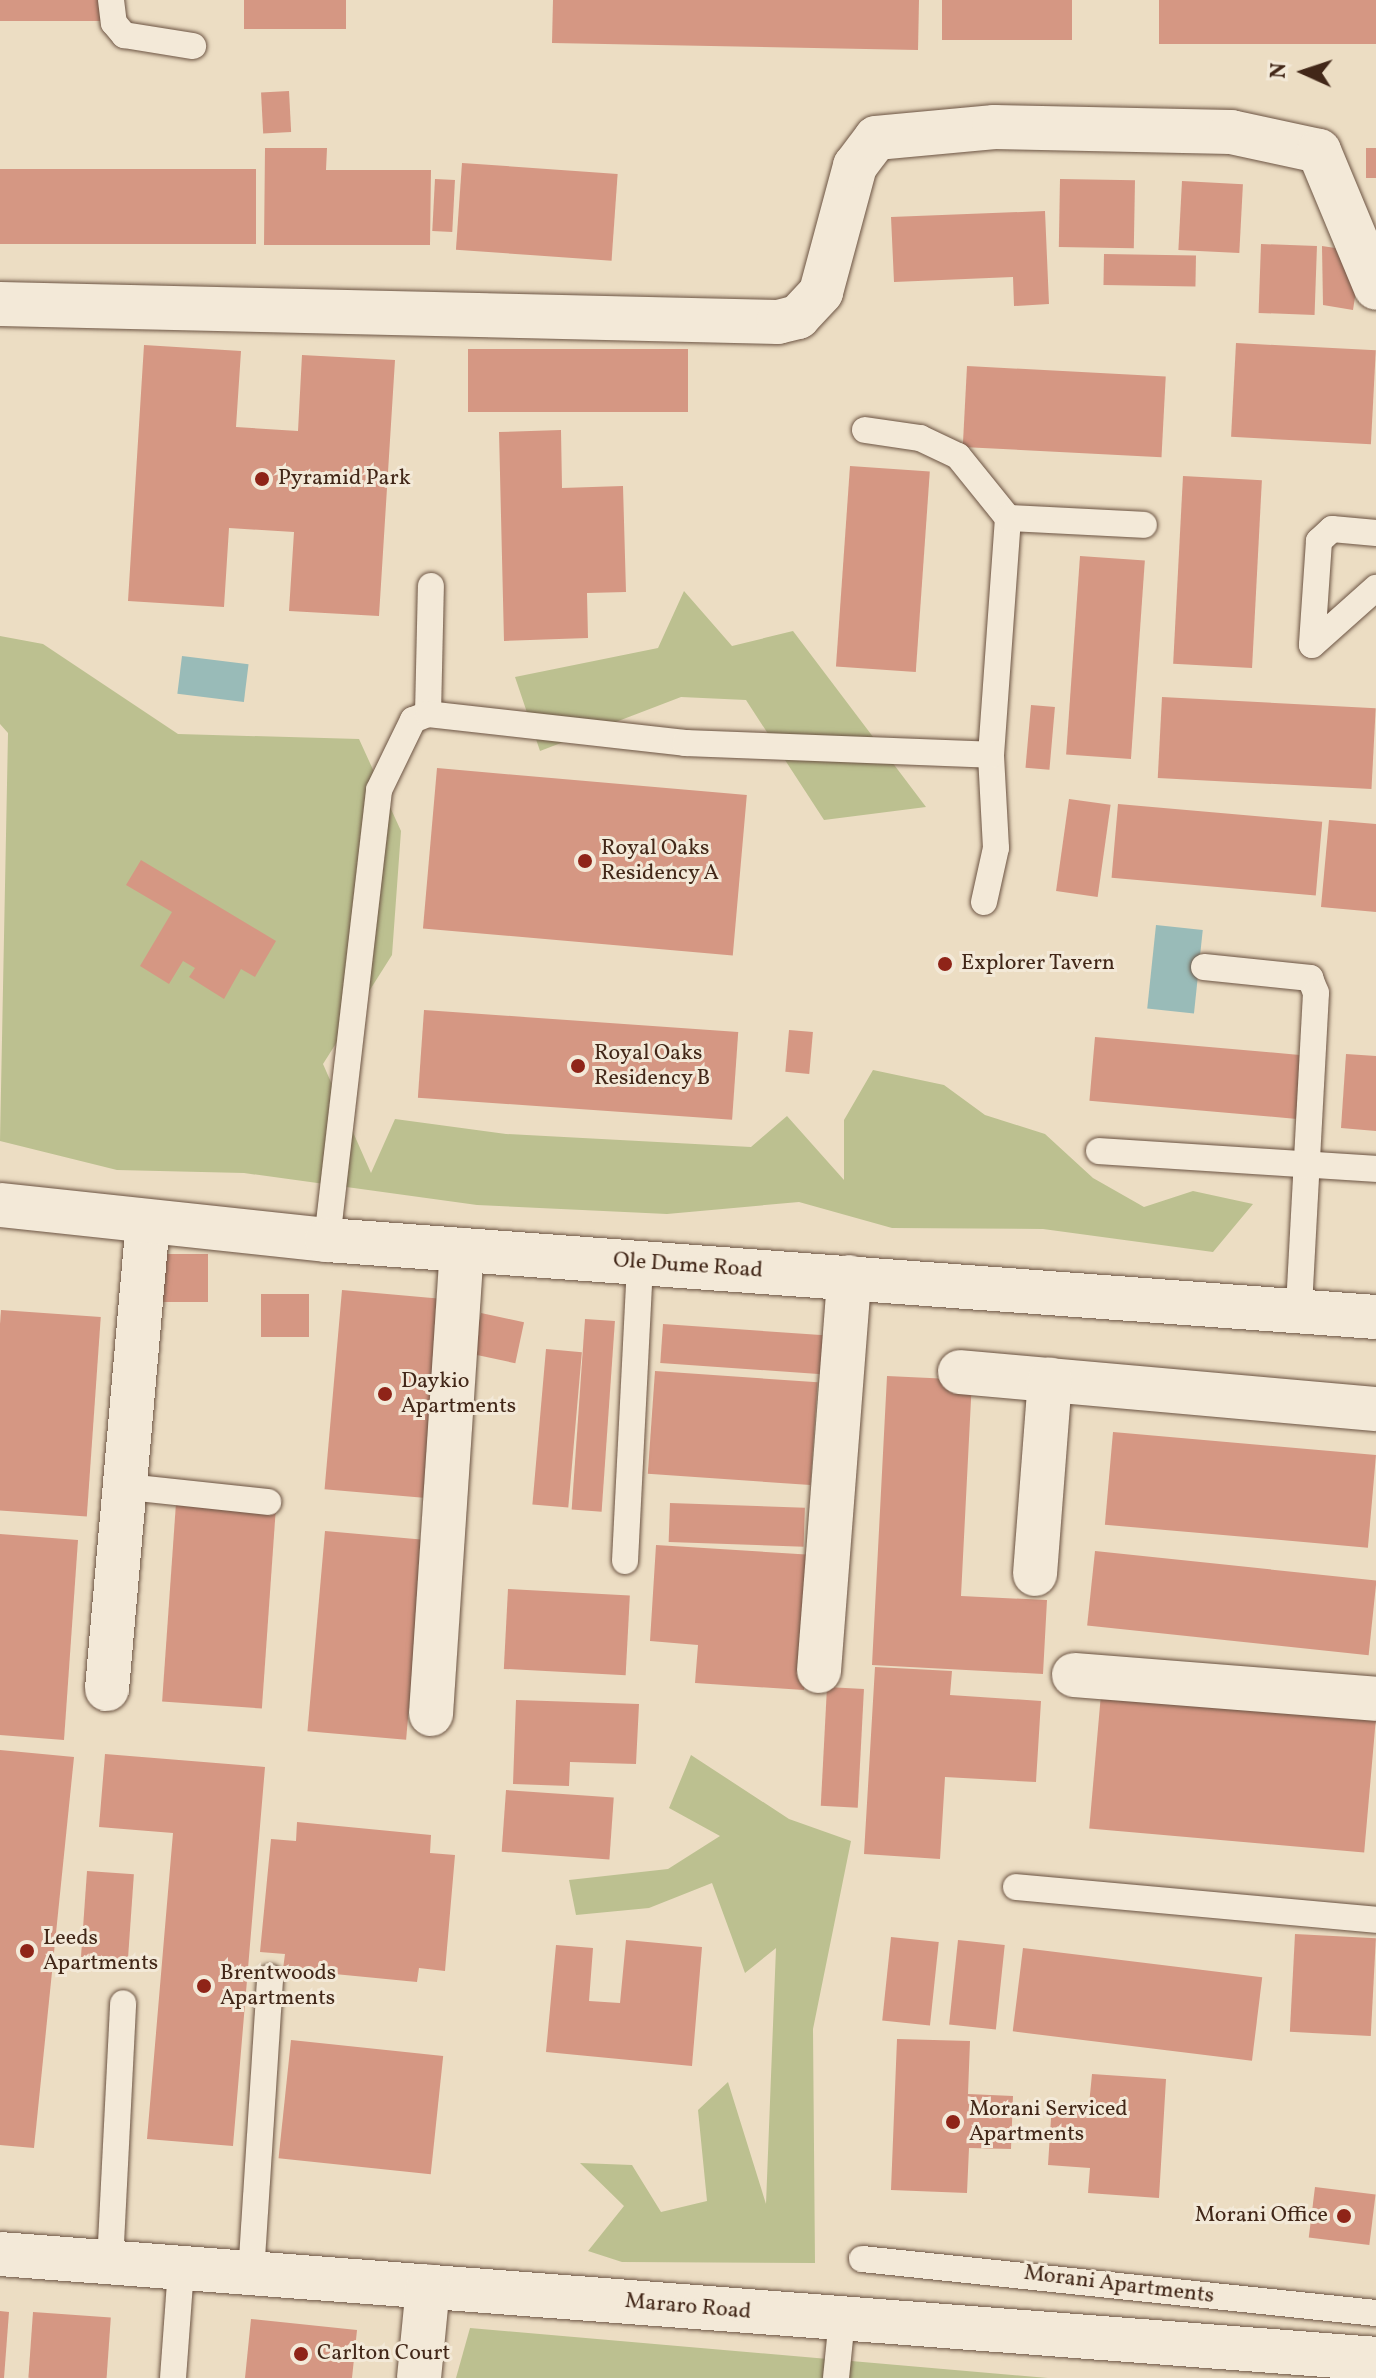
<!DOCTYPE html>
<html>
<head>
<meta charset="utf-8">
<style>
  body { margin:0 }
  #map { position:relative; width:1376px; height:2378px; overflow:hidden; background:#ecddc3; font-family:Vollkorn,serif }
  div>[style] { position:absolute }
  .green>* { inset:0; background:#bcc090 }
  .water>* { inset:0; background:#99bbb8; transform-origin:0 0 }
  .building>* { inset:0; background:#d59783; transform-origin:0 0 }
  .roads { filter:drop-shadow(0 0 2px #6c5443) drop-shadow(0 0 2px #6c5443) }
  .lane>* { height:26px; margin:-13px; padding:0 13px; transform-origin:13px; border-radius:13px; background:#f3e9d8 }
  .street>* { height:44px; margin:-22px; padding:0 22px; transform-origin:22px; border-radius:22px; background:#f3e9d8 }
  .secondary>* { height:44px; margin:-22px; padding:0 22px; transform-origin:22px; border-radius:22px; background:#f3e9d8 }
  .dots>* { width:22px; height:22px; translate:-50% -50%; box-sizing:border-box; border:4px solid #f3e9d8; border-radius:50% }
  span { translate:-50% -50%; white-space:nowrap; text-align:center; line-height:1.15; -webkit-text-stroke:6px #f3e9d8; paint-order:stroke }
  .poi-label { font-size:22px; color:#422718 }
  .left { translate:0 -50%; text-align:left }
  .right { translate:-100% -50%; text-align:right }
  .street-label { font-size:22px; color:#422718 }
  .north { position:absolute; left:1264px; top:32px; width:80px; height:80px; -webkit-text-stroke:6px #f3e9d8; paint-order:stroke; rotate:273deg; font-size:22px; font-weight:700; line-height:32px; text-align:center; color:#422718 }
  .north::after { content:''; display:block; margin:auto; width:28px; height:36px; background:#422718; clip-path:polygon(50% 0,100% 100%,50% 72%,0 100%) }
</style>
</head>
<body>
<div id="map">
  <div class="green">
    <i style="clip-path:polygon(684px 591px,732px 646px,793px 631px,926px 807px,824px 820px,746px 700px,681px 697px,540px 751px,515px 677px,658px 648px)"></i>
    <i style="clip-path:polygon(0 636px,43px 644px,178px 734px,359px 739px,401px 831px,392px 955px,323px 1064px,371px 1173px,395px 1119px,506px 1134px,751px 1147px,787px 1116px,844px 1180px,844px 1120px,873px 1070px,944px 1085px,985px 1115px,1045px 1134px,1093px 1178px,1144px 1207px,1193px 1191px,1253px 1204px,1213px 1252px,1043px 1229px,892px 1228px,799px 1202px,667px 1214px,477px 1205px,244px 1173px,117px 1170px,0 1141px,8px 733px,0 724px)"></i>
    <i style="clip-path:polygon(691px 1755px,789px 1819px,851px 1841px,813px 2029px,815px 2263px,622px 2262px,588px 2251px,624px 2206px,580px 2163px,632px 2165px,661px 2212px,707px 2201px,698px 2110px,728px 2082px,766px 2204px,776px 1948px,745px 1973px,712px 1883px,649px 1908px,576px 1915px,569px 1880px,668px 1869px,720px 1836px,669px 1808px)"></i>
    <i style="clip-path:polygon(470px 2328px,1048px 2378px,456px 2378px)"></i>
  </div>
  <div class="water">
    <i style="left:182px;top:656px;width:67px;height:38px;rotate:7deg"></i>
    <i style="left:1156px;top:925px;width:47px;height:84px;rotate:6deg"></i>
  </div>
  <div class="building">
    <i style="left:0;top:0;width:101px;height:21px"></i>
    <i style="left:244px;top:0;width:102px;height:29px"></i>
    <i style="clip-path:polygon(553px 0,919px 0,918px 50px,552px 43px)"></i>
    <i style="left:942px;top:0;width:130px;height:40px"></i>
    <i style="left:1159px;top:0;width:217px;height:44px"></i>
    <i style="left:289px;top:91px;width:41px;height:28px;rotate:87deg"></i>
    <i style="clip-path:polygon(265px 148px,327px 148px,326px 170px,431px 170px,430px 245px,264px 245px)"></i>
    <i style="left:1366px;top:148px;width:10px;height:30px"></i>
    <i style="left:462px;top:163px;width:156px;height:87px;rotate:4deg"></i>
    <i style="left:256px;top:169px;width:75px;height:256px;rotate:90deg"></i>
    <i style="left:435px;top:179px;width:20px;height:52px;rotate:3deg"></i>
    <i style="left:1060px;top:179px;width:75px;height:68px;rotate:1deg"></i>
    <i style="left:1182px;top:181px;width:61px;height:69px;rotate:3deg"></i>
    <i style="clip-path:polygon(1045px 211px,1049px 304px,1014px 306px,1013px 277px,894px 282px,891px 217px)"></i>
    <i style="left:1261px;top:244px;width:56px;height:69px;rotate:2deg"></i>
    <i style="clip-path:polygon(1322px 246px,1362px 252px,1353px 310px,1323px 305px)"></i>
    <i style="left:1104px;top:254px;width:92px;height:31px;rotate:1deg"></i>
    <i style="left:1236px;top:343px;width:140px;height:94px;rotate:3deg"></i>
    <i style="clip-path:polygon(144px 345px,241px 351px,236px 427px,298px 431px,302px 355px,395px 360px,379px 616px,289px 611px,294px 532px,229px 528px,224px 607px,128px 601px)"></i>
    <i style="left:468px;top:349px;width:220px;height:63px"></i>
    <i style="left:967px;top:366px;width:199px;height:81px;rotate:3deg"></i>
    <i style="clip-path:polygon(561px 430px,562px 488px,623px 486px,626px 592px,587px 593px,588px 638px,504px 641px,499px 432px)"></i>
    <i style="left:850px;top:466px;width:80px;height:201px;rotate:4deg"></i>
    <i style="left:1183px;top:476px;width:79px;height:188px;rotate:3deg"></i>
    <i style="left:1080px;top:556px;width:65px;height:199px;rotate:4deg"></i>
    <i style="left:1162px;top:697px;width:214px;height:81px;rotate:3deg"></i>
    <i style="left:1031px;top:705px;width:24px;height:63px;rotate:5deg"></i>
    <i style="left:437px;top:768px;width:311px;height:161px;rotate:5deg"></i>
    <i style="left:1069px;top:799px;width:42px;height:93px;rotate:8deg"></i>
    <i style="left:1118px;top:804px;width:205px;height:74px;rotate:5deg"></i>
    <i style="clip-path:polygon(1329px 820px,1376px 824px,1376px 912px,1321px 907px)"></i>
    <i style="clip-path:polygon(141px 860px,276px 941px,255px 977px,241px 969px,224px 999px,189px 977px,195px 968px,183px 961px,169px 984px,140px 966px,172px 912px,126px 885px)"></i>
    <i style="left:424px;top:1010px;width:315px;height:88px;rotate:4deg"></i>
    <i style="left:789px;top:1030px;width:24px;height:42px;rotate:5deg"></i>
    <i style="left:1095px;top:1037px;width:211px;height:64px;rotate:5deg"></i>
    <i style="clip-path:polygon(1346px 1054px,1376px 1056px,1376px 1131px,1341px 1128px)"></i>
    <i style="left:159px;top:1254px;width:49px;height:48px"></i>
    <i style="left:342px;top:1290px;width:99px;height:200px;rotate:5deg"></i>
    <i style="left:309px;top:1294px;width:43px;height:48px;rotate:90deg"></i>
    <i style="left:1px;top:1310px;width:100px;height:200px;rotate:4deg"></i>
    <i style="left:481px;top:1313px;width:44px;height:42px;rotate:12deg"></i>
    <i style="left:585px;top:1319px;width:30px;height:191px;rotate:4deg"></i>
    <i style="left:663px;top:1324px;width:162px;height:39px;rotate:4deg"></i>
    <i style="left:546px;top:1349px;width:36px;height:156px;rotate:5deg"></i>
    <i style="left:655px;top:1371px;width:163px;height:103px;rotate:4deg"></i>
    <i style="clip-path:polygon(887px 1376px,972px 1380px,961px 1596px,1047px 1600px,1043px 1674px,872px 1665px)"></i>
    <i style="left:1113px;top:1432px;width:264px;height:93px;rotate:5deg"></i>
    <i style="left:176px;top:1503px;width:100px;height:199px;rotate:4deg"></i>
    <i style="left:670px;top:1503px;width:135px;height:39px;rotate:2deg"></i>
    <i style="left:325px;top:1531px;width:99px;height:201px;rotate:5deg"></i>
    <i style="clip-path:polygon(0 1534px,78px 1540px,64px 1740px,0 1735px)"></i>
    <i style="clip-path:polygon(656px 1545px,814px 1555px,804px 1690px,695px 1683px,698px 1645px,650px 1641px)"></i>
    <i style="left:1095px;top:1551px;width:283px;height:75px;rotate:6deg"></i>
    <i style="left:508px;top:1589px;width:122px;height:80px;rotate:3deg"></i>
    <i style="clip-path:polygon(875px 1667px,952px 1671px,950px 1695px,1041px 1701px,1036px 1782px,945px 1777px,940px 1859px,864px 1854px)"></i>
    <i style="left:827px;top:1687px;width:37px;height:119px;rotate:3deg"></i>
    <i style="left:1101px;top:1694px;width:276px;height:135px;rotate:5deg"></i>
    <i style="clip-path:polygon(516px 1700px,639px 1704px,636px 1764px,570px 1762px,569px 1786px,513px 1784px)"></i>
    <i style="clip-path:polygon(0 1750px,74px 1757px,34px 2148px,0 2145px)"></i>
    <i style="clip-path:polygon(105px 1754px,265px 1767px,233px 2146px,147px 2139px,173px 1833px,99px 1827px)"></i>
    <i style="left:506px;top:1790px;width:108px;height:62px;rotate:4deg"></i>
    <i style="clip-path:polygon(297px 1822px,431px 1835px,430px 1853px,455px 1855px,445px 1971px,419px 1968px,417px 1982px,283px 1969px,285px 1954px,260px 1952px,271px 1839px,296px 1841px)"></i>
    <i style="left:87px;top:1871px;width:47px;height:87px;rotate:4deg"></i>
    <i style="left:1295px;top:1934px;width:81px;height:98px;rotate:3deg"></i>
    <i style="left:891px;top:1937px;width:48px;height:84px;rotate:6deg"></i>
    <i style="clip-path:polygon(626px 1940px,702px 1947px,692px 2066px,546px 2052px,556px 1945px,593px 1948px,589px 2001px,620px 2003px)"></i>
    <i style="left:958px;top:1940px;width:47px;height:85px;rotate:6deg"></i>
    <i style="left:1023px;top:1948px;width:241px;height:84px;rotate:7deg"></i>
    <i style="clip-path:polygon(897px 2039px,970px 2041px,968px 2094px,1013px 2096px,1011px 2149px,969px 2148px,967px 2193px,891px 2190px)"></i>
    <i style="left:291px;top:2040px;width:153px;height:119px;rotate:6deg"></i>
    <i style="clip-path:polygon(1092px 2074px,1166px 2079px,1159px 2198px,1088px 2193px,1090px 2168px,1048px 2165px,1052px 2103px,1089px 2105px)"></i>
    <i style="left:1315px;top:2187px;width:61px;height:51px;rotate:7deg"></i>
    <i style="clip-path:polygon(0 2311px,9px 2312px,4px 2378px,0 2378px)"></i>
    <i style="left:33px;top:2312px;width:78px;height:66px;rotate:4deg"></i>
    <i style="clip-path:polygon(251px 2319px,357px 2330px,352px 2378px,245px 2378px)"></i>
  </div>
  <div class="roads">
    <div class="lane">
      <i style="left:111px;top:0;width:23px;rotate:83deg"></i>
      <i style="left:114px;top:23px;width:16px;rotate:50deg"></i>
      <i style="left:124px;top:35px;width:70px;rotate:9.1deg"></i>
      <i style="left:865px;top:430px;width:56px;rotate:8.3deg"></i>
      <i style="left:920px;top:438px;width:42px;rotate:25.3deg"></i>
      <i style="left:958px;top:456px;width:80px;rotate:51.1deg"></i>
      <i style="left:1376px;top:533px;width:44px;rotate:-174.8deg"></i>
      <i style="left:1332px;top:529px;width:18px;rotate:137deg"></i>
      <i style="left:1319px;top:541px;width:104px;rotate:93.9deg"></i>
      <i style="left:1312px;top:645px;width:86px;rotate:-41.7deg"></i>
      <i style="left:428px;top:714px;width:128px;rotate:-88.7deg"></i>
      <i style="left:984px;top:902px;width:55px;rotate:-77.5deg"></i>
      <i style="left:996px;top:848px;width:93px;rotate:-93.1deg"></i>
      <i style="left:991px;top:755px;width:238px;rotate:-85.9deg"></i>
      <i style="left:1008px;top:518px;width:136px;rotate:2.9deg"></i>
      <i style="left:1204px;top:967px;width:107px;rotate:5.9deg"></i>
      <i style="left:1310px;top:978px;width:16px;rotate:68deg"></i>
      <i style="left:1316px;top:993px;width:319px;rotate:93.1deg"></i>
      <i style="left:1099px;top:1151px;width:278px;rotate:3.7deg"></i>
      <i style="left:327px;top:1240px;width:453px;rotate:-83.4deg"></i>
      <i style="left:379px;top:790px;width:78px;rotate:-64.1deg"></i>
      <i style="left:413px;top:720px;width:16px;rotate:-22deg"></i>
      <i style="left:428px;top:714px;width:259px;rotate:6.4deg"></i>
      <i style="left:685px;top:743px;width:306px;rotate:2.2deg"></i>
      <i style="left:128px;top:1487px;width:141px;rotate:6.1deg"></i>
      <i style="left:625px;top:1561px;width:299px;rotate:-87.1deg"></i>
      <i style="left:1016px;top:1887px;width:362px;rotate:5.2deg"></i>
      <i style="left:862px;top:2259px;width:517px;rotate:6deg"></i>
      <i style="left:110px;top:2263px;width:260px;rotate:-87.1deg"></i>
      <i style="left:251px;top:2274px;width:297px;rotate:-86.3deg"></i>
      <i style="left:173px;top:2378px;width:108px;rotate:-85.8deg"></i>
      <i style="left:836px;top:2378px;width:59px;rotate:-84.2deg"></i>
    </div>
    <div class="street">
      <i style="left:0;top:304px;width:778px;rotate:1.33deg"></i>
      <i style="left:778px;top:322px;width:21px;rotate:-14deg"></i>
      <i style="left:798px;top:317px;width:34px;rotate:-47deg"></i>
      <i style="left:821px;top:292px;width:131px;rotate:-74.9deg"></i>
      <i style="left:855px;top:166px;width:35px;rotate:-53deg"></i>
      <i style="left:876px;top:138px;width:119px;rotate:-5.3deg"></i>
      <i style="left:994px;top:127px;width:237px;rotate:1.2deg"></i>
      <i style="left:1231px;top:132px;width:90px;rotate:12.2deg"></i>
      <i style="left:1319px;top:151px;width:148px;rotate:67.4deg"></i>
      <i style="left:960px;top:1372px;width:418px;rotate:5.1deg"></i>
      <i style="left:1035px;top:1574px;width:195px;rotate:-85.6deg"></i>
      <i style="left:819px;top:1671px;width:395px;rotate:-85.6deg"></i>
      <i style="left:1074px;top:1675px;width:303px;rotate:4.5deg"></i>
      <i style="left:107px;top:1689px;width:469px;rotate:-85deg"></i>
      <i style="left:431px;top:1714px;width:465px;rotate:-86.2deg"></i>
      <i style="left:0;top:2254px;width:1380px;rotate:4.36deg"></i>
      <i style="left:419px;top:2378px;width:92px;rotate:-84.4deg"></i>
    </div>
    <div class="secondary">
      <i style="left:0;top:1205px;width:329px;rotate:6.1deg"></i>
      <i style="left:327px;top:1240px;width:1052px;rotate:4.2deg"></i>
    </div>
  </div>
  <div class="dots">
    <i style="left:262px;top:479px;background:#8f2418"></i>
    <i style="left:585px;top:861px;background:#8f2418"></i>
    <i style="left:945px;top:964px;background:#8f2418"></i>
    <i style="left:578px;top:1066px;background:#8f2418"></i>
    <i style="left:385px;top:1394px;background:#8f2418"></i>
    <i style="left:27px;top:1951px;background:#8f2418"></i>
    <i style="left:204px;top:1986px;background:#8f2418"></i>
    <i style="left:953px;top:2122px;background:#8f2418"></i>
    <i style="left:1344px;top:2216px;background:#8f2418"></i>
    <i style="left:301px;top:2354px;background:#8f2418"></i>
  </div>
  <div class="poi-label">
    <span class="left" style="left:278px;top:479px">Pyramid Park</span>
    <span class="left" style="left:601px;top:861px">Royal Oaks<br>Residency A</span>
    <span class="left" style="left:961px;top:964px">Explorer Tavern</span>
    <span class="left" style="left:594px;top:1066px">Royal Oaks<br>Residency B</span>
    <span class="left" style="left:401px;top:1394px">Daykio<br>Apartments</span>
    <span class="left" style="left:43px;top:1951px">Leeds<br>Apartments</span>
    <span class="left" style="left:220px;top:1986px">Brentwoods<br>Apartments</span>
    <span class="left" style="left:969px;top:2122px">Morani Serviced<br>Apartments</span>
    <span class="right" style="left:1328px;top:2216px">Morani Office</span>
    <span class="left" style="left:317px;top:2354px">Carlton Court</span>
  </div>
  <div class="street-label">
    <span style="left:688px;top:1266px;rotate:4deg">Ole Dume Road</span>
    <span style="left:1119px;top:2285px;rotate:7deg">Morani Apartments</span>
    <span style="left:688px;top:2307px;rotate:5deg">Mararo Road</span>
  </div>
  <div class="north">N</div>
</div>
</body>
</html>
